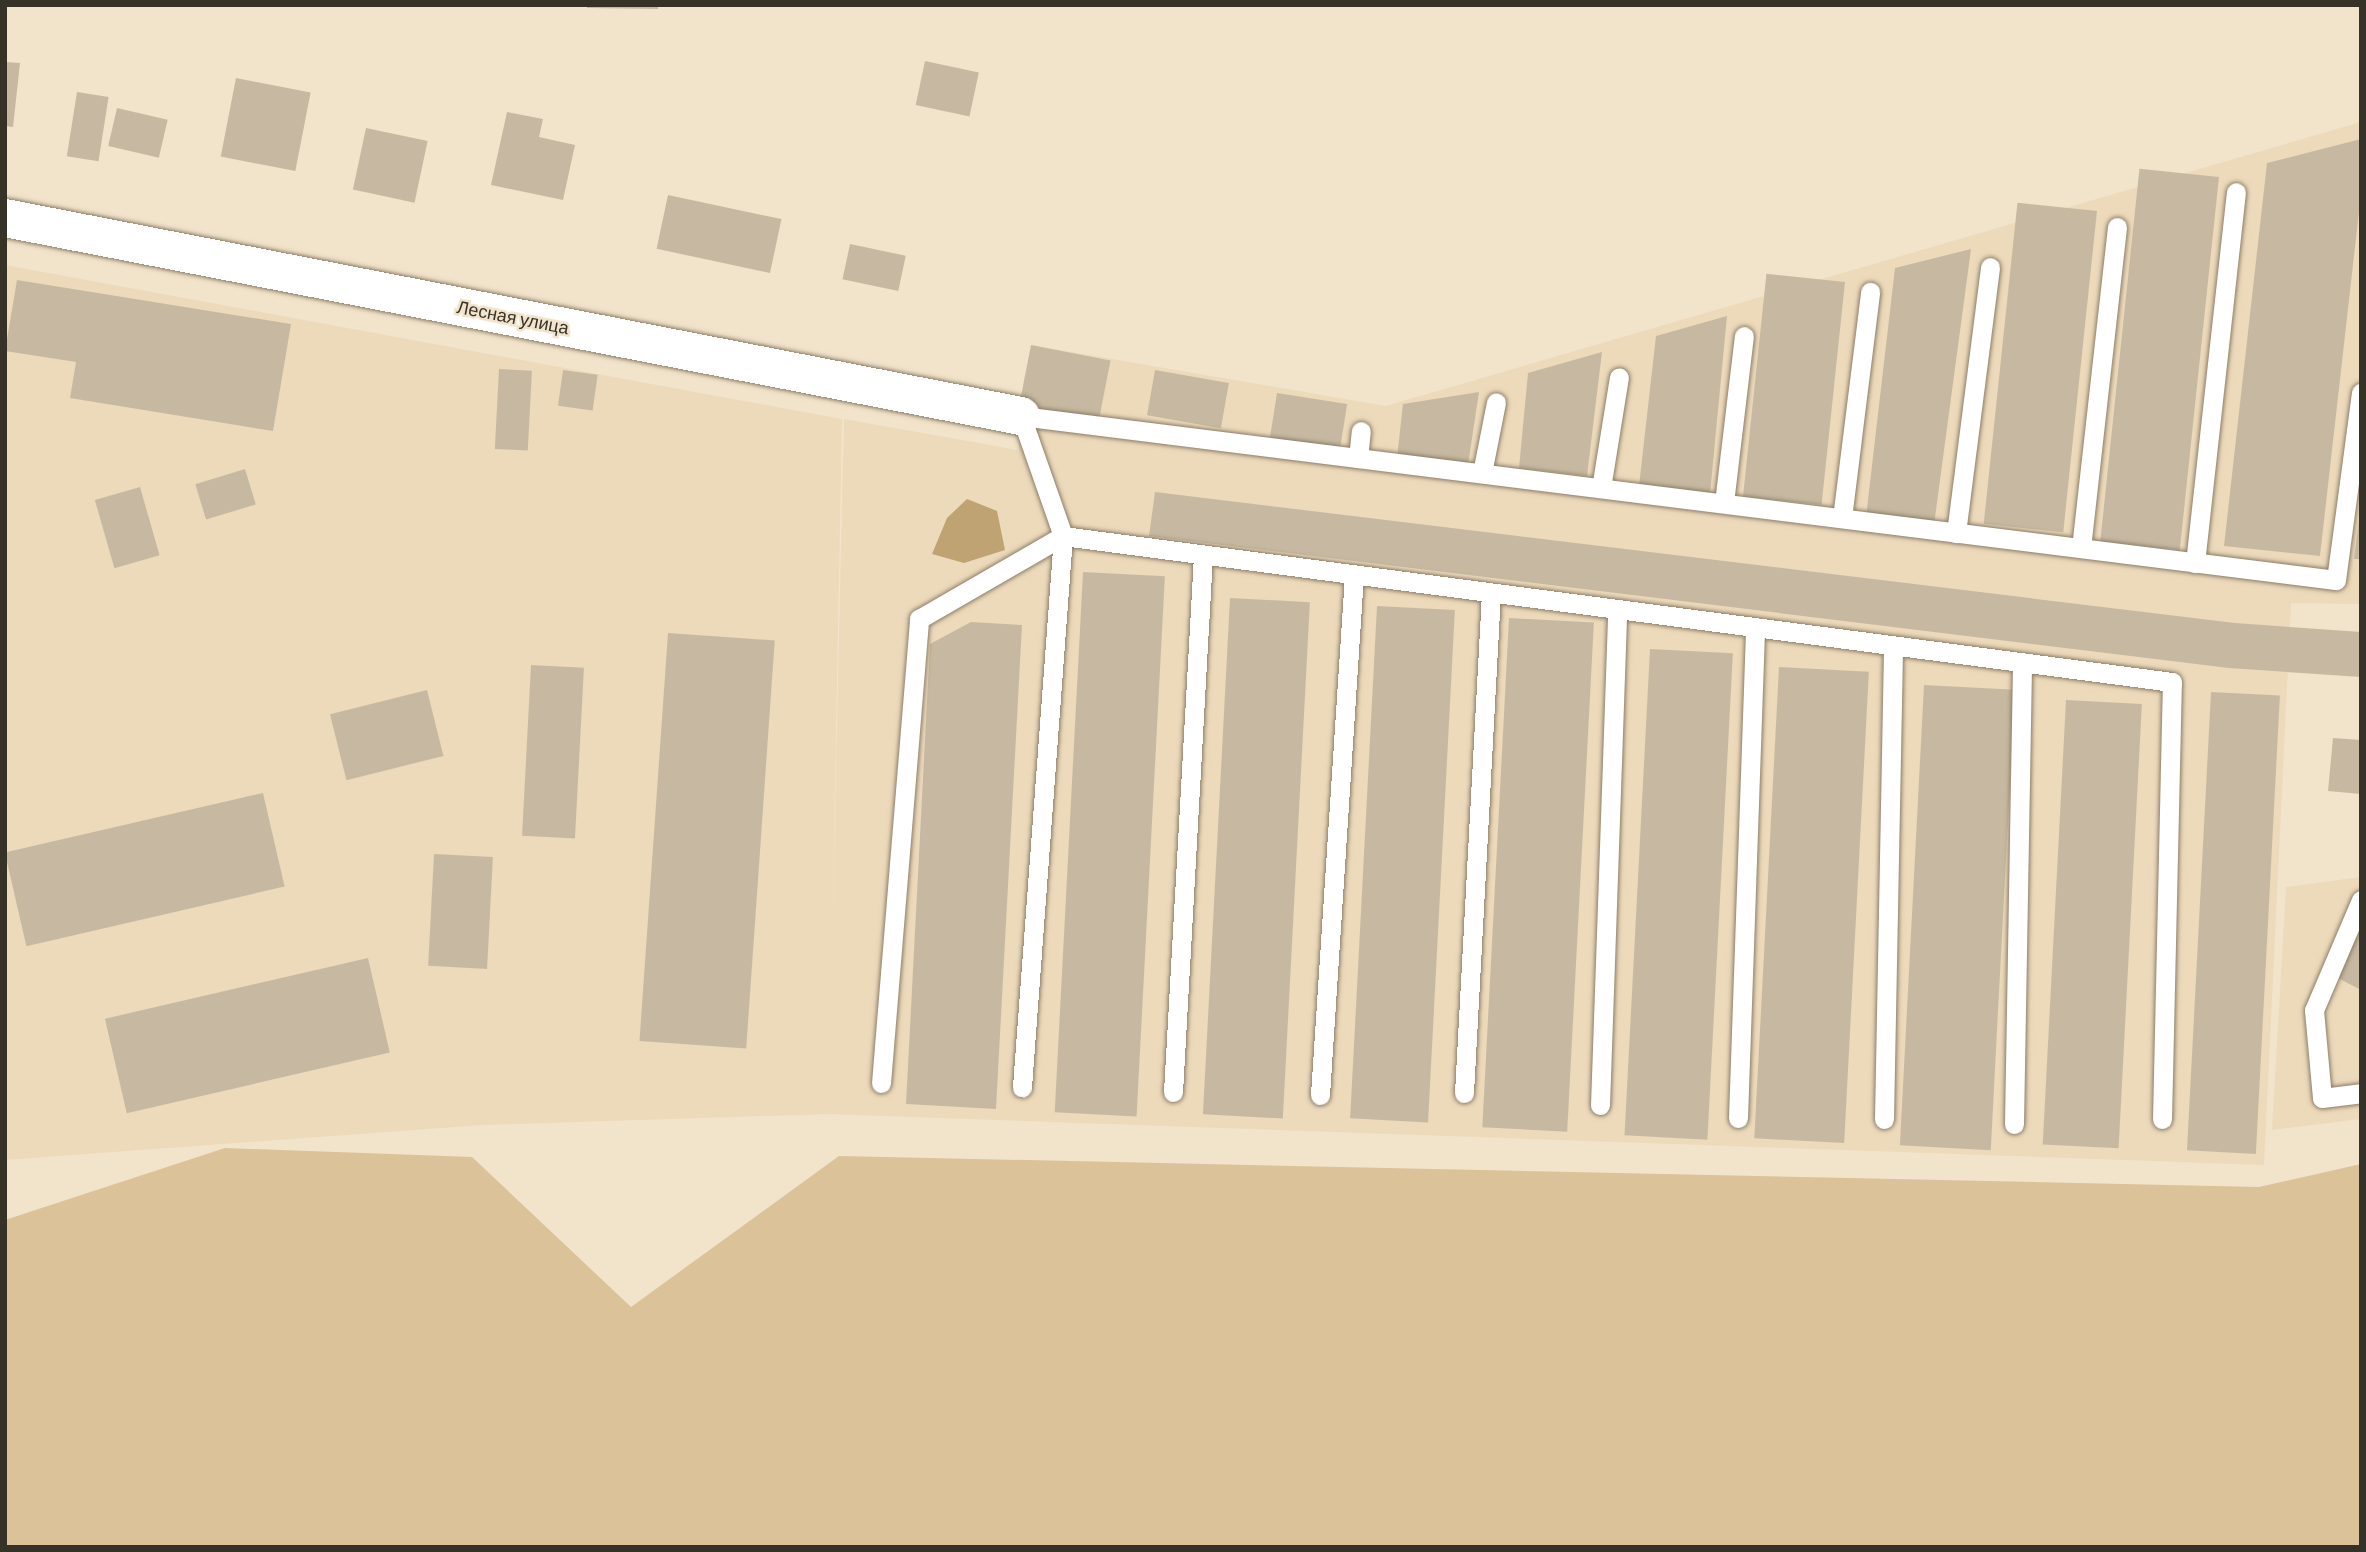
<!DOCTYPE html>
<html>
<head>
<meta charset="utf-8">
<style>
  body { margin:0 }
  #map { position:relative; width:2366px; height:1552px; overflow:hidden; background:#f2e3cb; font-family:Barlow,sans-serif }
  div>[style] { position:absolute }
  .built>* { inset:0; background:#eddabb }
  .green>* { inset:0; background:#dbc298 }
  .water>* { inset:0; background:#bfa372 }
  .building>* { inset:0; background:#c7b9a1; transform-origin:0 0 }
  .roads { filter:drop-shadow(0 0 2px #8b7e68) drop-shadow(0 0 2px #8b7e68) }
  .lane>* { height:19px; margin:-9.5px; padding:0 9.5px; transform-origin:9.5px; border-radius:9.5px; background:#fff }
  .street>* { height:38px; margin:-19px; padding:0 19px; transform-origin:19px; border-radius:19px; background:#fff }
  span { translate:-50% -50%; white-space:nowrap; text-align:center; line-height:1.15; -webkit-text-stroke:5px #f2e3cb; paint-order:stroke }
  .street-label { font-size:18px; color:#373228 }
  .frame { position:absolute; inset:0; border:7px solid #373228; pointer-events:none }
</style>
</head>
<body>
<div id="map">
  <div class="built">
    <i style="clip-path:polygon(2361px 122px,2361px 604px,2291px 603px,2264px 1165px,829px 1114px,483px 1125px,5px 1160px,5px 265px,842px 419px,832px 942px,844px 419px,1018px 450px,1031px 345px,1386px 406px)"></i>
    <i style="clip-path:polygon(2361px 877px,2361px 1119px,2272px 1130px,2286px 887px)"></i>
  </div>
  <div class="green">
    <i style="clip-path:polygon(225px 1148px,472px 1157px,631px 1307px,839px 1156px,2259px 1187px,2361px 1164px,2361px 1547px,5px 1547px,5px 1220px)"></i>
  </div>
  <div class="water">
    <i style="clip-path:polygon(967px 499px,997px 511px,1005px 550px,964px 563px,932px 554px,947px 518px)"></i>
  </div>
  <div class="building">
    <i style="clip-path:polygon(587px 5px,658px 5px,658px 9px,587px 8px)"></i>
    <i style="left:925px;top:61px;width:55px;height:45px;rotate:12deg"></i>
    <i style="clip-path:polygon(5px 62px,20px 63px,13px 127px,5px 126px)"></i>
    <i style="left:236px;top:78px;width:76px;height:80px;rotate:11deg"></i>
    <i style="left:77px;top:92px;width:32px;height:65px;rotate:9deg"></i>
    <i style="left:117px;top:108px;width:52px;height:39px;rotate:13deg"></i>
    <i style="clip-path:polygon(507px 112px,543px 119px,539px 137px,575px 145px,563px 200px,491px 185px)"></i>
    <i style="left:366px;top:128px;width:63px;height:63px;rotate:12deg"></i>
    <i style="clip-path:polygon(2361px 139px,2361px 194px,2320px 556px,2224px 546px,2267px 163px)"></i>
    <i style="left:2219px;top:177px;width:375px;height:80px;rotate:96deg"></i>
    <i style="left:668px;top:195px;width:116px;height:55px;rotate:12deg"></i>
    <i style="left:2097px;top:211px;width:323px;height:80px;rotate:96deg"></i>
    <i style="left:850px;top:244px;width:57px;height:36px;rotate:12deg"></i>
    <i style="clip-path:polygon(1971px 249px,1934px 525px,1866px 517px,1895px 268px)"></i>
    <i style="clip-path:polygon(17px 280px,291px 324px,273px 431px,70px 398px,76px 362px,5px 351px)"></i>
    <i style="left:1845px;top:282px;width:224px;height:79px;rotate:96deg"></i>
    <i style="clip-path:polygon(1727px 316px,1710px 494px,1639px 486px,1656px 336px)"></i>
    <i style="left:1031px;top:345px;width:81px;height:63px;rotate:11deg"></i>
    <i style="clip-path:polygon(1602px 352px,1587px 476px,1519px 468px,1528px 373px)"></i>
    <i style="left:499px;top:369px;width:33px;height:80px;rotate:3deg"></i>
    <i style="left:563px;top:370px;width:35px;height:36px;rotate:8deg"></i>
    <i style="left:1155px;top:370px;width:75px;height:46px;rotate:10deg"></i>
    <i style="clip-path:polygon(1479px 392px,1468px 465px,1397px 458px,1403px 404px)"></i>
    <i style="left:1277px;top:393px;width:71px;height:45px;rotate:9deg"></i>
    <i style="left:245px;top:469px;width:37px;height:52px;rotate:73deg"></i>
    <i style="left:140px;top:487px;width:71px;height:47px;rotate:74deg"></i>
    <i style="clip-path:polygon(1155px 492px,2235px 623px,2361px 632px,2361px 677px,2229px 668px,1149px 536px)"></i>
    <i style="clip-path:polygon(2359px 520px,2361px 520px,2361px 559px,2354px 559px)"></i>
    <i style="left:1083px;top:572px;width:82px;height:541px;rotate:3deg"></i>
    <i style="left:1230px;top:598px;width:80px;height:517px;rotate:3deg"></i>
    <i style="left:1377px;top:606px;width:78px;height:513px;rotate:3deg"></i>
    <i style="left:1509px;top:618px;width:85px;height:510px;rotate:3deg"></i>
    <i style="clip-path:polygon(971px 622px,1022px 625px,996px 1109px,906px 1104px,930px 644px)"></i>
    <i style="left:668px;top:633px;width:107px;height:409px;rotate:4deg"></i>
    <i style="left:1650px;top:649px;width:83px;height:487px;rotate:3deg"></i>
    <i style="left:531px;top:665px;width:53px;height:171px;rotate:3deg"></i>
    <i style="left:1779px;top:667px;width:90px;height:472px;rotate:3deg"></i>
    <i style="left:1924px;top:685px;width:91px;height:461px;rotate:3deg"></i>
    <i style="left:427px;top:690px;width:68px;height:100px;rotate:76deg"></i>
    <i style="left:2211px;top:692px;width:69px;height:459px;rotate:3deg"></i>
    <i style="left:2066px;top:700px;width:76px;height:445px;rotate:3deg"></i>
    <i style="clip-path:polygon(2333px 738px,2361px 740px,2361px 794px,2328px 791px)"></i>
    <i style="left:263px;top:793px;width:96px;height:265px;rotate:77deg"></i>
    <i style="left:434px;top:854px;width:59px;height:112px;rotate:3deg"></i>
    <i style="clip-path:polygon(2361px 927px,2361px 990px,2336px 977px)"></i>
    <i style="left:368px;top:958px;width:97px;height:270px;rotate:77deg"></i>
  </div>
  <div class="roads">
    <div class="lane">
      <i style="left:1358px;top:458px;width:27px;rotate:-84deg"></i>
      <i style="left:1482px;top:473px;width:72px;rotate:-78.8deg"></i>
      <i style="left:1601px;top:488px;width:112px;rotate:-80.8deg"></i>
      <i style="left:1724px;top:503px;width:168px;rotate:-83.2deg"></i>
      <i style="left:1842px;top:518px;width:228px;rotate:-82.9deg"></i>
      <i style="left:1956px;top:533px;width:268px;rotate:-82.7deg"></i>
      <i style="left:2081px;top:548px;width:323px;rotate:-83.6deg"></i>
      <i style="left:2195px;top:563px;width:373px;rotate:-83.7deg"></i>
      <i style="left:2361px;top:900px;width:120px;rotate:113.1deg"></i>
      <i style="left:2314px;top:1010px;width:88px;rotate:84.8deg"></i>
      <i style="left:2322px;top:1098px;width:39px;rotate:-7deg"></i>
      <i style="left:881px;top:1083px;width:466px;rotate:-85.3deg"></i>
      <i style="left:919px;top:619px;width:166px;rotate:-30deg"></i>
      <i style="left:1063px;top:536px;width:553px;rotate:94.26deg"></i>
      <i style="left:1173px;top:1092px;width:538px;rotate:-86.8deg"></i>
      <i style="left:1464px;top:1093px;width:501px;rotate:-86.91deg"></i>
      <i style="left:1320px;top:1095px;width:521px;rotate:-86.26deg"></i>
      <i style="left:1600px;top:1105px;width:496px;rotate:-88deg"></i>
      <i style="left:1738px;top:1118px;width:491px;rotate:-88deg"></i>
      <i style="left:1884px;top:1119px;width:473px;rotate:-88.9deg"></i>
      <i style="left:2162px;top:1119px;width:437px;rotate:-88.7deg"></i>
      <i style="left:2172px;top:682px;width:1119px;rotate:-172.5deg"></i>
      <i style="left:1063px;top:536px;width:127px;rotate:-109.3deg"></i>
      <i style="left:1021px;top:416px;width:1325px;rotate:7.11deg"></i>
      <i style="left:2336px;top:580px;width:189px;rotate:-82.4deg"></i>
      <i style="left:2014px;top:1124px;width:462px;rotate:-89deg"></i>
    </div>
    <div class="street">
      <i style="left:5px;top:218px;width:1035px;rotate:11.03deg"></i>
    </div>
  </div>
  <div class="street-label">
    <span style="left:513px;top:317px;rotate:11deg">Лесная улица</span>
  </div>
  <div class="frame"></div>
</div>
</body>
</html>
